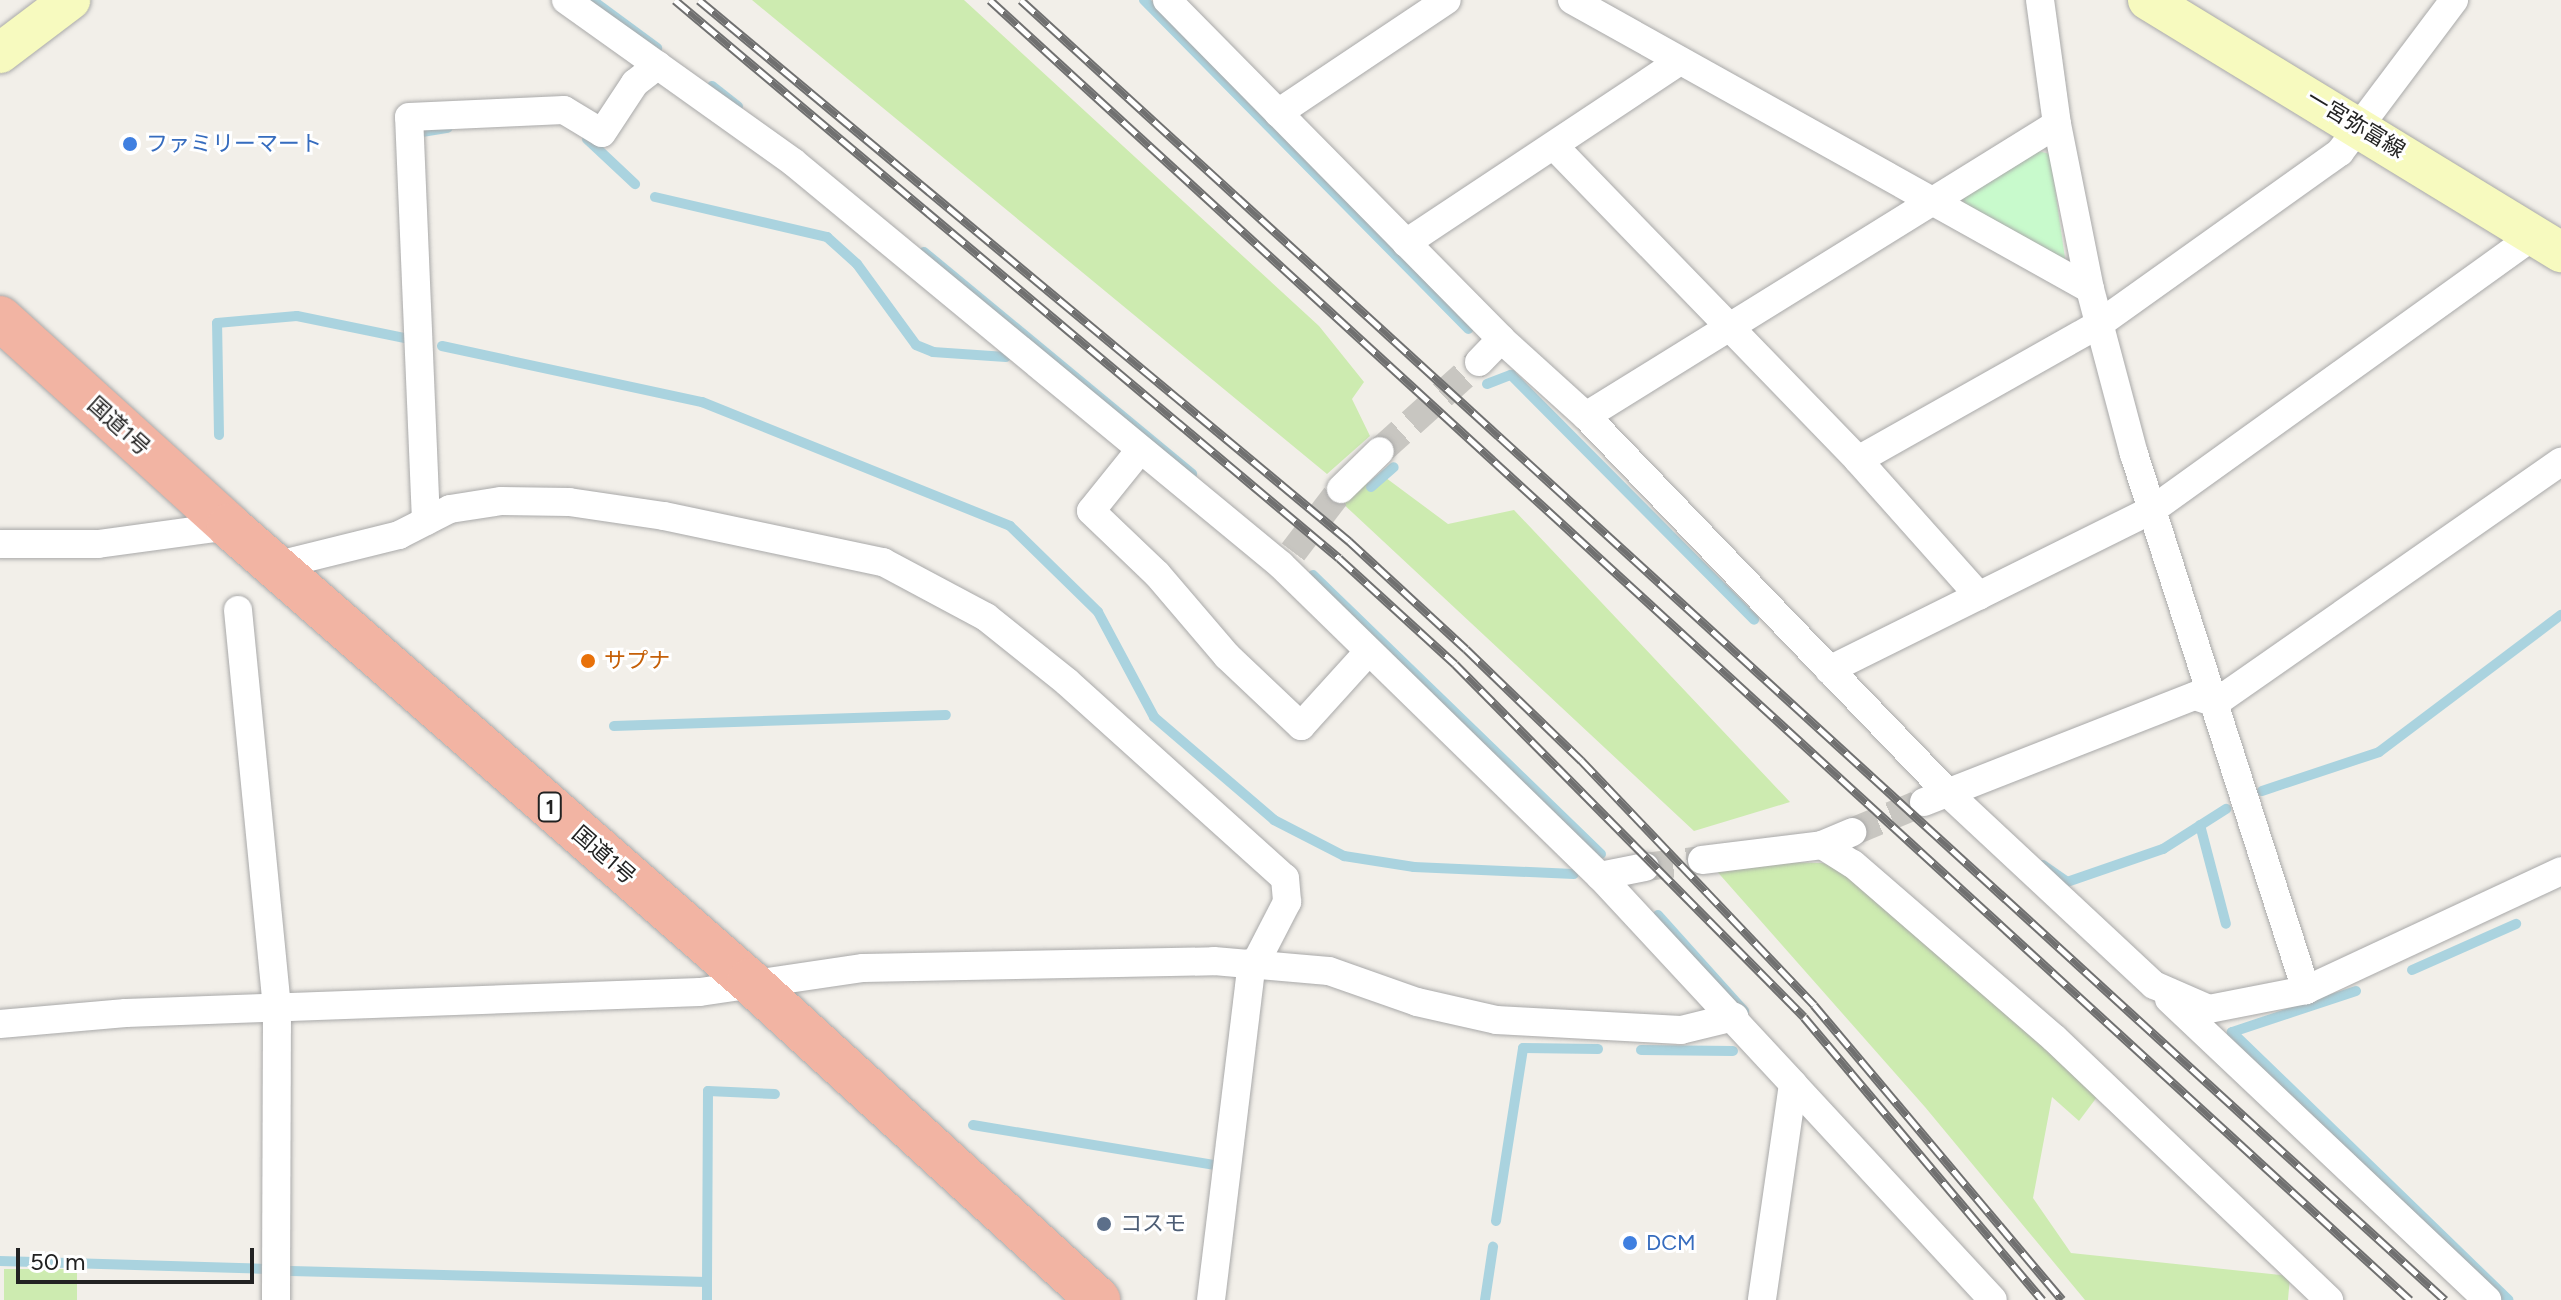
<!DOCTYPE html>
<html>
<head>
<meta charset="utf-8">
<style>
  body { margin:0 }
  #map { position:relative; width:2561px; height:1300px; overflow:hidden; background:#f2efe9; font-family:Figtree,"Noto Sans JP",sans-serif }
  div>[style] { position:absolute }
  .grass>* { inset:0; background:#cdebb0; transform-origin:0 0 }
  .park>* { inset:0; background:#c8facc }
  .stream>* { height:10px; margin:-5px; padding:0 5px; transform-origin:5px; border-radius:5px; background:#aad3df }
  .minor-tunnel>* { height:28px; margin-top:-14px; transform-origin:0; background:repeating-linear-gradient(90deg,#c8c6c1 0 28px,transparent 0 42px) }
  .roads { filter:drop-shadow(0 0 2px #a9a9a9) drop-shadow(0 0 2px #a9a9a9) }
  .minor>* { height:28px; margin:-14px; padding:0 14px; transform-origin:14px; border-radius:14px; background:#fff }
  .secondary>* { height:40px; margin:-20px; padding:0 20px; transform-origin:20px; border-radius:20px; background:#f7fabf }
  .trunk>* { height:44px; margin:-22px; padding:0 22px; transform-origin:22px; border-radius:22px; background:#f2b4a3 }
  .rail>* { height:9px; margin-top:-4.5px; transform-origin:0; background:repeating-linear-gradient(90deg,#fff 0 18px,#707070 0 36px); box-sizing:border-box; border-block:2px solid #707070 }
  .dots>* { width:22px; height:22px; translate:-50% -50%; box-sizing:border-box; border:4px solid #fff; border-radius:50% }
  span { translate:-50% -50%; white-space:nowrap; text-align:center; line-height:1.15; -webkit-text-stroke:6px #fff; paint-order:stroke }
  .shield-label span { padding:2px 6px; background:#fff; border:2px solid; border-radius:6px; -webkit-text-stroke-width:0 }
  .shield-label { font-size:20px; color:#222; font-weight:700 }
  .street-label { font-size:22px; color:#222 }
  .shop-label { font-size:22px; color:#366cbe }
  .left { translate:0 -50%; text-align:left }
  .food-label { font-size:22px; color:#c56008 }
  .service-label { font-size:22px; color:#4e5e75 }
  .scale { position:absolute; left:16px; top:1248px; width:238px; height:36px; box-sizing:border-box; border:4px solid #222; border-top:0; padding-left:10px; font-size:24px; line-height:28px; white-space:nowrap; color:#222; -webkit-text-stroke:6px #fff; paint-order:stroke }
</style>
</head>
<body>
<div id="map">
  <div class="grass">
    <i style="clip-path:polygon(752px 0,964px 0,1319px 326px,1364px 382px,1352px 399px,1370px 436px,1327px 474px)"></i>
    <i style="clip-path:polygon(1382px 475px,1448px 524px,1514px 510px,1790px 802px,1694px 831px,1339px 500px)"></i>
    <i style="clip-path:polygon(1780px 862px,1823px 863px,1861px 879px,2097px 1097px,2079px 1121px,2052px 1097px,2033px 1198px,2071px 1253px,2290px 1276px,2288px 1300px,2085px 1300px,1925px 1107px,1714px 868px)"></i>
    <i style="left:4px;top:1269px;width:73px;height:31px"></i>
  </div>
  <div class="park">
    <i style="clip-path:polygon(2034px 150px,2050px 154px,2066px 265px,1967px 213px,1962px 196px)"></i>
  </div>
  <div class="stream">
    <i style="left:592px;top:0;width:81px;rotate:36.4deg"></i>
    <i style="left:1144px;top:0;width:462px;rotate:45.4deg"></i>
    <i style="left:712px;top:86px;width:33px;rotate:38deg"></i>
    <i style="left:422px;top:132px;width:26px;rotate:-9deg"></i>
    <i style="left:587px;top:139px;width:66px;rotate:43.2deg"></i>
    <i style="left:655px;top:197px;width:177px;rotate:13.1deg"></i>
    <i style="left:827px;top:237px;width:40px;rotate:42deg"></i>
    <i style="left:857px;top:264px;width:100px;rotate:53.9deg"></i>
    <i style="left:916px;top:345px;width:18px;rotate:22deg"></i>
    <i style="left:933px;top:352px;width:73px;rotate:3.9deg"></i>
    <i style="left:924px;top:252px;width:348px;rotate:39.6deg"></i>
    <i style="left:442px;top:346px;width:266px;rotate:12.2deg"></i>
    <i style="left:702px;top:402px;width:332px;rotate:21.9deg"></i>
    <i style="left:1010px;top:526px;width:123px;rotate:44.3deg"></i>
    <i style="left:1098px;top:612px;width:119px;rotate:61.9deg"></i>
    <i style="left:1154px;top:717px;width:158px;rotate:40.6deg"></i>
    <i style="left:1274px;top:820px;width:79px;rotate:27.2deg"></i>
    <i style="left:1344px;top:856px;width:71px;rotate:8.9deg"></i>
    <i style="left:1414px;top:867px;width:160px;rotate:2.5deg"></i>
    <i style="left:1487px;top:384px;width:26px;rotate:-21deg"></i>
    <i style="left:1511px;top:375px;width:345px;rotate:45.2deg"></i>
    <i style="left:219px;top:435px;width:112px;rotate:-91deg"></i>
    <i style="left:217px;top:323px;width:80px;rotate:-5deg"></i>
    <i style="left:297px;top:316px;width:119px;rotate:11.6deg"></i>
    <i style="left:1371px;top:487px;width:30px;rotate:-41deg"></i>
    <i style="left:1313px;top:575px;width:401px;rotate:44.1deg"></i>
    <i style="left:614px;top:726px;width:332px;rotate:-1.9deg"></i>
    <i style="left:2262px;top:791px;width:123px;rotate:-18.4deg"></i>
    <i style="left:2379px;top:752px;width:228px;rotate:-37deg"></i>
    <i style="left:2200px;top:825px;width:102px;rotate:75.3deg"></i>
    <i style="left:2043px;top:865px;width:29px;rotate:35deg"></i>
    <i style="left:2067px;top:882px;width:102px;rotate:-19deg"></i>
    <i style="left:2163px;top:849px;width:75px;rotate:-32.4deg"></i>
    <i style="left:1658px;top:915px;width:129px;rotate:48.1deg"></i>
    <i style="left:2412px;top:970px;width:114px;rotate:-23.9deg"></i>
    <i style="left:2356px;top:991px;width:131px;rotate:161.7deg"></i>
    <i style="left:2232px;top:1032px;width:385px;rotate:44.1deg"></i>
    <i style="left:1641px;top:1050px;width:92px;rotate:0.6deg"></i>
    <i style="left:973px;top:1125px;width:244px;rotate:9.4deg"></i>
    <i style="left:1496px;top:1221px;width:175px;rotate:-81.1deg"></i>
    <i style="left:1523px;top:1048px;width:75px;rotate:0.8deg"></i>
    <i style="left:0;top:1261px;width:267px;rotate:1.7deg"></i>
    <i style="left:267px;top:1269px;width:7px;rotate:-90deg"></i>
    <i style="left:291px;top:1271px;width:416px;rotate:1.5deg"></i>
    <i style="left:707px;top:1282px;width:18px;rotate:90deg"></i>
    <i style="left:707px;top:1282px;width:191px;rotate:-89.7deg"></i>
    <i style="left:708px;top:1091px;width:67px;rotate:2.6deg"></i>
    <i style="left:1485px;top:1300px;width:54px;rotate:-81.4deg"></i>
  </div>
  <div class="minor-tunnel">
    <i style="left:1380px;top:451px;width:133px;rotate:-42deg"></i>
    <i style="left:1293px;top:552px;width:79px;rotate:-52.7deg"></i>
    <i style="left:1852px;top:832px;width:78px;rotate:-22.6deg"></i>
    <i style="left:1645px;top:867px;width:57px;rotate:-7deg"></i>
  </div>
  <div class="roads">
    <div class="minor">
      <i style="left:566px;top:0;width:279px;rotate:35.5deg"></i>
      <i style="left:793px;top:162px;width:633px;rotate:39.55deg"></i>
      <i style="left:1281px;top:565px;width:446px;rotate:44.3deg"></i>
      <i style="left:1167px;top:0;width:476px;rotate:45.4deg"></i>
      <i style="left:1501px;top:339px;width:115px;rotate:42.2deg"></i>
      <i style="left:1586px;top:416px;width:524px;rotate:46.16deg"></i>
      <i style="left:1949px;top:794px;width:280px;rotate:43deg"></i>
      <i style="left:2154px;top:985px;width:60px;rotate:23.6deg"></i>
      <i style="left:2209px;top:1009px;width:99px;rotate:-11.1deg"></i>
      <i style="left:2306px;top:990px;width:281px;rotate:-25deg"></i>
      <i style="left:1572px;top:0;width:593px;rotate:29.16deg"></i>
      <i style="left:2040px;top:0;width:125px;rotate:82.2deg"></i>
      <i style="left:2057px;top:124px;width:168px;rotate:78.7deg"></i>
      <i style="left:2090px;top:289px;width:171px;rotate:75.1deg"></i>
      <i style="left:2134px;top:454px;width:563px;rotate:72.21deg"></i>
      <i style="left:1278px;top:113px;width:203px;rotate:-33.8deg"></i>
      <i style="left:1554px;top:146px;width:437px;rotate:45.9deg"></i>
      <i style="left:1858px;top:460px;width:182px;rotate:48.3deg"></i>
      <i style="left:1406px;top:243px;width:329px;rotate:-33.6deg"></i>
      <i style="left:1479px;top:362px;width:32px;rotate:-46deg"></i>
      <i style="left:1586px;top:416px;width:554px;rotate:-31.8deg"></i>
      <i style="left:1140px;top:450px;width:78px;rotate:128.8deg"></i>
      <i style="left:1091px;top:511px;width:91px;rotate:43.7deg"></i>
      <i style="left:1157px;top:574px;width:108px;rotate:49.5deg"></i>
      <i style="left:1227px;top:656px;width:102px;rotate:43.4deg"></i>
      <i style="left:1301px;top:726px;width:100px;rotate:-47.8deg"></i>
      <i style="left:1858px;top:460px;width:277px;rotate:-29.4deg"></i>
      <i style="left:2099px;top:324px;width:296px;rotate:-35.5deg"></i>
      <i style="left:2340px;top:152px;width:190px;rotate:-53.1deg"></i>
      <i style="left:1341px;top:489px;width:54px;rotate:-44.3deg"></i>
      <i style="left:426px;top:521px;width:404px;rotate:-92.4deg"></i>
      <i style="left:409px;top:117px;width:155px;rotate:-2.6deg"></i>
      <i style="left:564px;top:110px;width:44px;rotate:31.2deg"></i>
      <i style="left:602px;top:133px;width:60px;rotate:-56.6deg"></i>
      <i style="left:635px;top:83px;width:29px;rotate:-38deg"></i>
      <i style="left:0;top:544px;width:98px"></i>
      <i style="left:98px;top:544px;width:132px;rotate:-7.8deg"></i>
      <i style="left:274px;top:566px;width:129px;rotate:-13.9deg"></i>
      <i style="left:399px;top:535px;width:57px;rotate:-27deg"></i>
      <i style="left:450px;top:509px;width:52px;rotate:-8.9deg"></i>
      <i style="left:501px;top:501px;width:68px;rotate:0.8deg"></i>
      <i style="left:569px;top:502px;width:96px;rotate:8.4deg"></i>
      <i style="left:664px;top:516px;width:224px;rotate:11.9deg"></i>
      <i style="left:883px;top:562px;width:117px;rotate:28.1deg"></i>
      <i style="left:986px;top:617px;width:104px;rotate:38.7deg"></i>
      <i style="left:1067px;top:682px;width:293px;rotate:42deg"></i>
      <i style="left:1285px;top:878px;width:24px;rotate:85deg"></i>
      <i style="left:1287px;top:902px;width:68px;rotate:117.3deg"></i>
      <i style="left:238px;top:610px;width:399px;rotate:84.4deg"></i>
      <i style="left:277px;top:1007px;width:293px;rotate:90.2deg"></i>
      <i style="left:1829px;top:670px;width:360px;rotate:-26.4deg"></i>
      <i style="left:2152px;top:510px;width:471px;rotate:-35.7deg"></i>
      <i style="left:2215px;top:703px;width:422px;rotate:-34.9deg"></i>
      <i style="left:1924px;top:802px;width:291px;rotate:-21.4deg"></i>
      <i style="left:2195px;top:696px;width:21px;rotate:19deg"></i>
      <i style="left:1822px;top:845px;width:36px;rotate:32deg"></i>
      <i style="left:1853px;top:864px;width:266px;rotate:40.9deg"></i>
      <i style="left:2054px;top:1038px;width:380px;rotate:43.6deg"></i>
      <i style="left:1702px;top:860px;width:121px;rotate:-7.1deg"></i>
      <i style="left:1822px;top:845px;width:33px;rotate:-23deg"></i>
      <i style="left:1645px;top:867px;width:46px;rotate:168.7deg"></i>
      <i style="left:1600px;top:876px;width:284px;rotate:47.1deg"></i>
      <i style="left:1793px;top:1084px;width:218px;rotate:98.2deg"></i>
      <i style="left:2169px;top:999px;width:438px;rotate:43.4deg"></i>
      <i style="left:0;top:1024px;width:126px;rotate:-5deg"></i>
      <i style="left:126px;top:1013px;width:574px;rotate:-2.1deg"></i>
      <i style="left:700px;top:992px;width:165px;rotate:-8.4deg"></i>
      <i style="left:863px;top:968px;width:351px;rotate:-1.1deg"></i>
      <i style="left:1214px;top:961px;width:115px;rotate:5deg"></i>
      <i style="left:1329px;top:971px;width:93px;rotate:19.4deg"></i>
      <i style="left:1417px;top:1002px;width:81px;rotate:12.8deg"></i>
      <i style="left:1496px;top:1020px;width:185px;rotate:3.1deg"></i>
      <i style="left:1681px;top:1030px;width:55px;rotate:-13.8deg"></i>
      <i style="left:1793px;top:1084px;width:294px;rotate:47.2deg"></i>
      <i style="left:1211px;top:1300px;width:340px;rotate:-83.1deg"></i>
    </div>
    <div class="secondary">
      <i style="left:2148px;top:0;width:484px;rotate:31.4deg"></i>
      <i style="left:0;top:53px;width:88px;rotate:-37.1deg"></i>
    </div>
    <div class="trunk">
      <i style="left:0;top:318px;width:309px;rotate:42.2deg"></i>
      <i style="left:229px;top:526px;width:691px;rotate:41.19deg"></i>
      <i style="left:749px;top:981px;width:473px;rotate:42.4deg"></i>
    </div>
  </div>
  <div class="rail">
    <i style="left:675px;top:0;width:867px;rotate:40.04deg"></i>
    <i style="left:1339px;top:558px;width:157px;rotate:42.4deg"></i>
    <i style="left:1455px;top:664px;width:496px;rotate:45.3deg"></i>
    <i style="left:1804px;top:1017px;width:370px;rotate:49.9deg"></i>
    <i style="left:699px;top:0;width:846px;rotate:39.77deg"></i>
    <i style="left:1349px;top:541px;width:159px;rotate:42.7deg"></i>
    <i style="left:1466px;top:649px;width:160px;rotate:44deg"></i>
    <i style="left:1581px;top:760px;width:338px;rotate:46.4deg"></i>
    <i style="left:1814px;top:1005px;width:385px;rotate:49.9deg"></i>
    <i style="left:990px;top:0;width:1925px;rotate:42.47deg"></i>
    <i style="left:1021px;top:0;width:1928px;rotate:42.39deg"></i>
  </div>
  <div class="dots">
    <i style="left:130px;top:144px;background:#3f7fe0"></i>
    <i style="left:588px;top:661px;background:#e8710a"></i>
    <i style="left:1104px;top:1224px;background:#5c6f8a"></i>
    <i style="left:1630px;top:1243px;background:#3f7fe0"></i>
  </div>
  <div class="shield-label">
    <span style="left:550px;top:807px">1</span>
  </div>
  <div class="street-label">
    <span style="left:2356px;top:124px;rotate:31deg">一宮弥富線</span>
    <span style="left:119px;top:426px;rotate:42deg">国道1号</span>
    <span style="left:604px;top:855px;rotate:41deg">国道1号</span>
  </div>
  <div class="shop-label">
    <span class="left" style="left:146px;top:144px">ファミリーマート</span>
    <span class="left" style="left:1646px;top:1243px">DCM</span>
  </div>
  <div class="food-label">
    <span class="left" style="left:604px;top:661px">サプナ</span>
  </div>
  <div class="service-label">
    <span class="left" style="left:1120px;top:1224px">コスモ</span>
  </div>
  <div class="scale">50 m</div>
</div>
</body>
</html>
